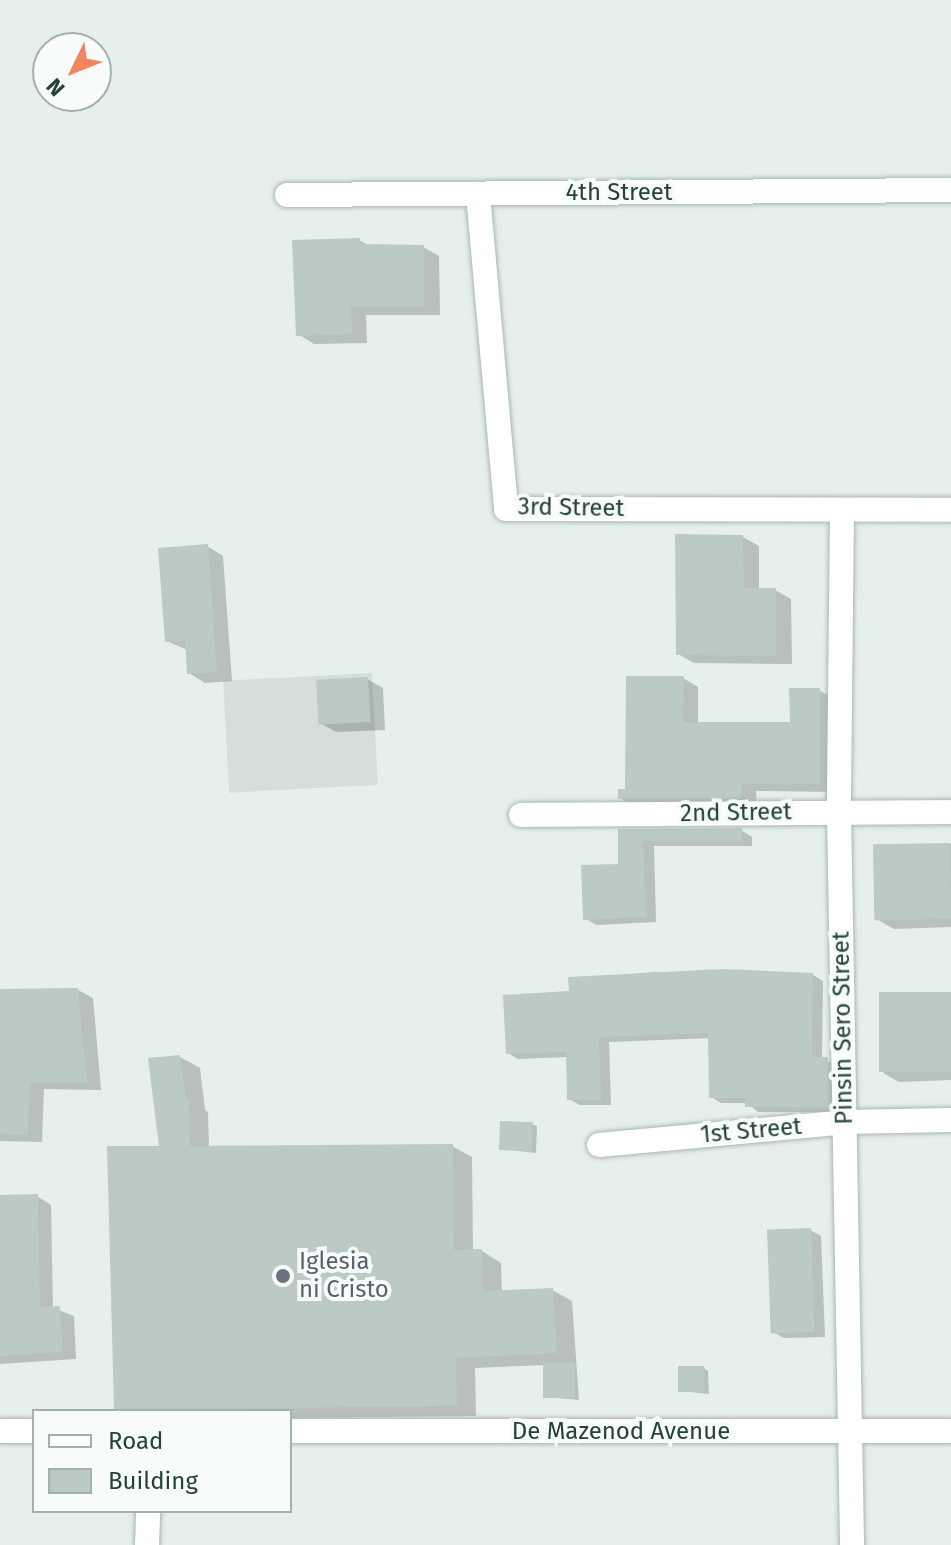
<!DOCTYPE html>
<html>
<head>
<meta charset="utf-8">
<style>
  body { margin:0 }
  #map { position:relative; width:951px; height:1545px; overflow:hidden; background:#e6efeb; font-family:"Fira Sans",sans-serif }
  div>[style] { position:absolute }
  .built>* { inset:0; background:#d4dfda; transform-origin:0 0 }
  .shadow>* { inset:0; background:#0003 }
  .building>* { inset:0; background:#bbcac4; transform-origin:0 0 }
  .roads { filter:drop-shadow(0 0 2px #a8b8b2) drop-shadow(0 0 2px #a8b8b2) }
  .street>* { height:24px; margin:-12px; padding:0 12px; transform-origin:12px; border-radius:12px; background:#fff }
  .secondary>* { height:24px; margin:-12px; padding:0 12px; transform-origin:12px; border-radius:12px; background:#fff }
  .dots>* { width:22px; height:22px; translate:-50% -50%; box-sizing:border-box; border:4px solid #f7fbf9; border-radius:50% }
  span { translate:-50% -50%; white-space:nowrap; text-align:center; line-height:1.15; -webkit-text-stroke:8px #f7fbf9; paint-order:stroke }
  .street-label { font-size:24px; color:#24423a }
  .worship-label { font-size:24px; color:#5b616d }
  .left { translate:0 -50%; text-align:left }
  .legend { position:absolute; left:32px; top:1409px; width:260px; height:104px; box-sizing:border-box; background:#f7fbf9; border:2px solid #a3b1ad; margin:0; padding:10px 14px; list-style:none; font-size:24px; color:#24423a }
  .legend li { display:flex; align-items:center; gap:16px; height:40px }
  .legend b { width:40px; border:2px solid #a3b1ad }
  .north { position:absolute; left:32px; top:32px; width:80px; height:80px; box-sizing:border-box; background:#f7fbf9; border:2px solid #a3b1ad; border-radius:50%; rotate:227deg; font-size:22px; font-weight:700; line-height:32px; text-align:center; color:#24423a }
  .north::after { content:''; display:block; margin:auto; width:28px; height:36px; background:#f4845f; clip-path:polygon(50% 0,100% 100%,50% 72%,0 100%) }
</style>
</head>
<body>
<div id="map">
  <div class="built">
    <i style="left:372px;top:673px;width:112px;height:149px;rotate:87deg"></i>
  </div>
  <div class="shadow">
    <i style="clip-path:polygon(359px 240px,370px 246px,423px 247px,439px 256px,440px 315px,366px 315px,367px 343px,314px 344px,298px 334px)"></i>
    <i style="clip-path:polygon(743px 537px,759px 546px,759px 590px,775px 590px,791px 599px,792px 664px,694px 663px,678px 654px)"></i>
    <i style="clip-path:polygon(207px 546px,223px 556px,232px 681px,205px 683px,189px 673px,187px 650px,167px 641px)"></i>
    <i style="clip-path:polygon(683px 678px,698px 687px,698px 724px,792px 724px,819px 690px,834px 699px,835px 792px,756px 791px,757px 806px,635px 807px,620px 798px,627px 791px)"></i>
    <i style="clip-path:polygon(367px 679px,383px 688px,385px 730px,336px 732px,320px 723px)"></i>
    <i style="clip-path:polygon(741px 830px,752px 837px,752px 846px,654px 846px,656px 922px,596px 925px,585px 918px,620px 865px,620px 831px)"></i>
    <i style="clip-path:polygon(951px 844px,951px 927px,894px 929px,878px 920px,875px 847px)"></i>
    <i style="clip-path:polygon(656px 972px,813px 975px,823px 981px,822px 1059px,838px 1065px,839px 1112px,758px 1112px,747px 1103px,721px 1103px,711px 1097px,711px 1038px,609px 1042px,611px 1105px,580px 1105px,569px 1099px,568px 1057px,518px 1059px,508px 1053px,571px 993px,570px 979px)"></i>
    <i style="clip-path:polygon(78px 990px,93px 998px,101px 1090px,44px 1089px,42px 1142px,0 1141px,0 991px)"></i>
    <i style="clip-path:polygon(951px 994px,951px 1080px,899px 1082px,883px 1073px)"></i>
    <i style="clip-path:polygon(180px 1057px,200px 1068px,205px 1110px,208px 1112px,209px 1148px,452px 1146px,472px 1157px,473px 1252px,482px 1251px,501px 1263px,502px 1292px,552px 1290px,572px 1301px,579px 1400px,545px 1397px,545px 1365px,475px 1368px,476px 1416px,290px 1418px,290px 1411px,116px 1409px)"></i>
    <i style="clip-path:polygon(532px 1124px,537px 1126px,536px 1153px,501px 1149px)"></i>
    <i style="clip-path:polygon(37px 1196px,51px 1205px,53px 1308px,74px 1316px,76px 1359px,0 1364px,0 1197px)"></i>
    <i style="clip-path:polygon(810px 1230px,821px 1236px,825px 1337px,784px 1338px,773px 1332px)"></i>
    <i style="clip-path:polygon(704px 1368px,708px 1371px,709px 1394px,680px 1391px)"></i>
  </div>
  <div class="building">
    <i style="clip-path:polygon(360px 238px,360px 244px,424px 245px,424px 307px,351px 307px,352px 334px,296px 336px,292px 240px)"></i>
    <i style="clip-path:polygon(675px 534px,743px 535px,744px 588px,776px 588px,776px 656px,676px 655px)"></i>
    <i style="clip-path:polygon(208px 544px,217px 672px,187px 674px,185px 641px,165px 642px,158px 548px)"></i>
    <i style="clip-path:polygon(626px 676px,684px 676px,683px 722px,790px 722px,789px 688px,820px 688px,820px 784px,742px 784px,742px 798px,618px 799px,618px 789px,625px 789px)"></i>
    <i style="left:368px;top:677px;width:45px;height:52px;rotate:87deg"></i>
    <i style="clip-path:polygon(742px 828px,742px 841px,643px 841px,646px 917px,583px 920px,581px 865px,618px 864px,618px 829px)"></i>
    <i style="left:950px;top:843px;width:76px;height:77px;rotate:89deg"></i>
    <i style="clip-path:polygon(723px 969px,813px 973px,812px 1057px,828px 1057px,829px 1107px,745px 1107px,745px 1098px,709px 1098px,708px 1033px,599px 1037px,601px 1100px,567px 1100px,566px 1052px,506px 1054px,503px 995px,569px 991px,568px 977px)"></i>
    <i style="clip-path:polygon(78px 988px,87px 1083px,30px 1082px,28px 1135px,0 1134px,0 989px)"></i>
    <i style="left:951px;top:992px;width:80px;height:72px;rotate:90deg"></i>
    <i style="clip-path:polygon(180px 1055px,186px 1099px,189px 1099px,190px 1146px,453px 1144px,454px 1250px,482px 1249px,483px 1291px,553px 1288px,557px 1353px,456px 1358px,457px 1406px,114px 1410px,107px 1146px,159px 1146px,148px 1058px)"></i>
    <i style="left:500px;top:1121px;width:33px;height:29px;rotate:2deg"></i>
    <i style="clip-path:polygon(38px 1194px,40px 1307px,60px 1306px,63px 1352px,0 1356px,0 1195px)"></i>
    <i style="left:811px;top:1228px;width:104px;height:44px;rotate:88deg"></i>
    <i style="left:543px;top:1362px;width:32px;height:36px"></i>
    <i style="left:678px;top:1366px;width:26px;height:26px"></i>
  </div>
  <div class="roads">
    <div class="street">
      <i style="left:478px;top:194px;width:316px;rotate:84.9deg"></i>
      <i style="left:506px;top:509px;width:445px;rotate:0.1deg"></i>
      <i style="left:287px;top:195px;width:664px;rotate:-0.43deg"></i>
      <i style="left:842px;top:510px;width:302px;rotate:90.6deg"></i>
      <i style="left:839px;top:812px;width:733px;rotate:88.98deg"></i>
      <i style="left:521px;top:815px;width:430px;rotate:-0.4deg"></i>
      <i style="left:599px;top:1145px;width:247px;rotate:-5.3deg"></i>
      <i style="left:845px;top:1122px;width:106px;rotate:-1.1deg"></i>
      <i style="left:147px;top:1545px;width:34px;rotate:-88deg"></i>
    </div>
    <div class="secondary">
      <i style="left:0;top:1431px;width:34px"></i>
      <i style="left:290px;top:1431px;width:661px"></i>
    </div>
  </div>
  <div class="dots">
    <i style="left:283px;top:1276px;background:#6b7280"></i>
  </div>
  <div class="street-label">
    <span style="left:619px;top:193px">4th Street</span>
    <span style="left:571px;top:508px;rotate:1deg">3rd Street</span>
    <span style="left:736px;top:813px;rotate:-1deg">2nd Street</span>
    <span style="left:843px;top:1028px;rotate:-91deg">Pinsin Sero Street</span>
    <span style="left:751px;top:1131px;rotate:-5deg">1st Street</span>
    <span style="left:621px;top:1432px">De Mazenod Avenue</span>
  </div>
  <div class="worship-label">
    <span class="left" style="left:299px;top:1276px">Iglesia<br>ni Cristo</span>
  </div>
  <ul class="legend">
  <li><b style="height:10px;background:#fff"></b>Road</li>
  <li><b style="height:22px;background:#bbcac4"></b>Building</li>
  </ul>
  <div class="north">N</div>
</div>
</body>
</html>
